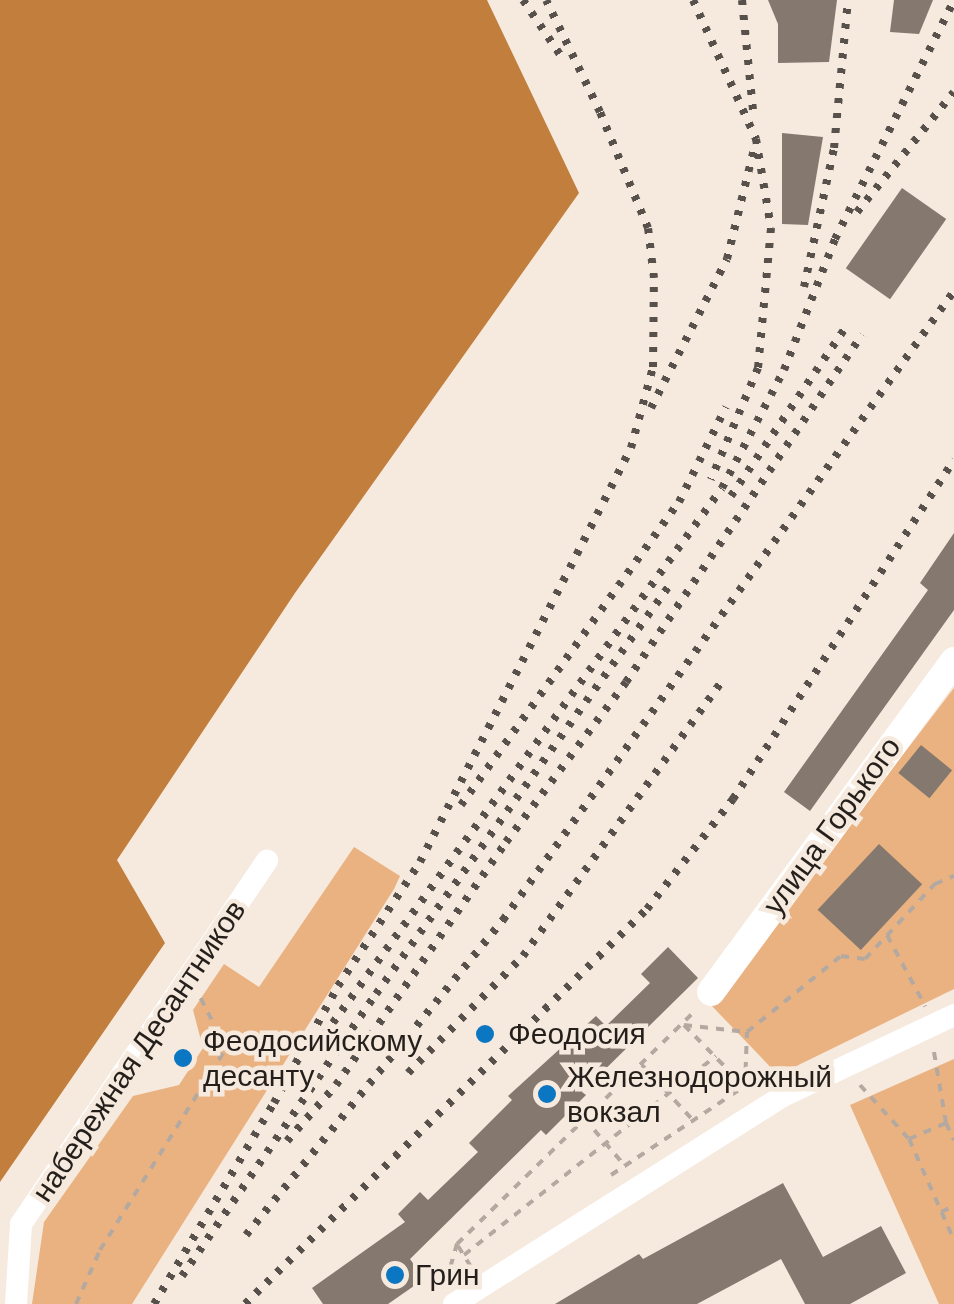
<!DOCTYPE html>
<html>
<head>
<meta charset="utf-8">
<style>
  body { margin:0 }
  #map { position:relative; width:954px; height:1304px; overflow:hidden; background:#f6e9de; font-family:"DM Sans",sans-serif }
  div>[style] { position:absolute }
  .green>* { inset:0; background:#eab280 }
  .water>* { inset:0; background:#c27e3c }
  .building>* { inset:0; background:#84786f; transform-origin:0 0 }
  .path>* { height:4px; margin-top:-2px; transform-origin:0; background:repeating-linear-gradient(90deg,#b3a9a0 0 8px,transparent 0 16px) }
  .pedestrian>* { height:22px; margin:-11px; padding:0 11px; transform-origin:11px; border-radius:11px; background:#fff }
  .minor>* { height:28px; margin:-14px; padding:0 14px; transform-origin:14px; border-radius:14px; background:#fff }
  .rail>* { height:8px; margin-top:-4px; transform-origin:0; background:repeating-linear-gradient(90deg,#58514b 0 5px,transparent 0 15px) }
  .dots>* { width:28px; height:28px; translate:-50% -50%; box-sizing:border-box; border:5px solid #f6e9de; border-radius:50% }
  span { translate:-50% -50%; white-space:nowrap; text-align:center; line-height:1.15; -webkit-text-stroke:9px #f6e9de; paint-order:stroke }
  .street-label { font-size:30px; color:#241f1b }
  .poi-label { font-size:30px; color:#241f1b }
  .left { translate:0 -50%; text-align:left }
</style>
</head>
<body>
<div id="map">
  <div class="green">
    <i style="clip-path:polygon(954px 688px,954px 989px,778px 1075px,711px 1005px)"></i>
    <i style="clip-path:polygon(354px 847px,400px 876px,394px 889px,132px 1304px,32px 1304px,44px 1222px,133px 1096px,179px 1085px,203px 1048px,193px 1010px,224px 964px,259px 987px)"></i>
    <i style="clip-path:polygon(954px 1059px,954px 1304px,939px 1304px,850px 1105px)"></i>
  </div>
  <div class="water">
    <i style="clip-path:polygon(0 0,487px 0,579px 193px,295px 593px,117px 860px,165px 943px,0 1182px)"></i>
  </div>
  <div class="building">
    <i style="clip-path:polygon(768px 0,837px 0,829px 62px,778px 63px,778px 24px)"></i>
    <i style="clip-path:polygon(894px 0,933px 0,919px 34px,890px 32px)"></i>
    <i style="clip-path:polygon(782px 133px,823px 137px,808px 225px,782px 224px)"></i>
    <i style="left:902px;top:188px;width:54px;height:98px;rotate:35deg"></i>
    <i style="clip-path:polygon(954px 533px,954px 610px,810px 811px,784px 792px,928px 590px,920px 583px)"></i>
    <i style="left:921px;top:745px;width:40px;height:36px;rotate:39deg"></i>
    <i style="left:879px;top:844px;width:59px;height:90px;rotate:43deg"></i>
    <i style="clip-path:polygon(668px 947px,698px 978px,582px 1092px,586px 1095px,546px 1135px,541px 1130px,410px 1259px,424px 1279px,388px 1304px,323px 1304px,312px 1288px,405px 1222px,398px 1214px,420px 1192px,428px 1200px,478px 1152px,469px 1143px,512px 1100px,508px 1096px,596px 1016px,606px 1026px,650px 983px,641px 974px)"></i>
    <i style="clip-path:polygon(783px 1183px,823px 1257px,881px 1226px,906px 1273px,850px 1304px,805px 1304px,781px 1259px,697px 1304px,555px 1304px,639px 1254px,643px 1259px)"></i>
  </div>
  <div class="path">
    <i style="left:887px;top:935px;width:81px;rotate:61.8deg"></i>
    <i style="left:684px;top:1025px;width:86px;rotate:45.5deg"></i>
    <i style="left:684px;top:1025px;width:63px;rotate:6.3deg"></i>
    <i style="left:642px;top:1065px;width:75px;rotate:47.2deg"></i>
    <i style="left:860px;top:1085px;width:73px;rotate:47.8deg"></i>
    <i style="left:909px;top:1139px;width:40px;rotate:-23.4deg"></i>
    <i style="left:946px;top:1123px;width:72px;rotate:-99.6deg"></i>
    <i style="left:745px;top:1086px;width:54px;rotate:-87.9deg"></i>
    <i style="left:747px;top:1032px;width:121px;rotate:-39deg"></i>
    <i style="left:841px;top:956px;width:24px;rotate:7deg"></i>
    <i style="left:865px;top:959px;width:103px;rotate:-47deg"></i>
    <i style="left:935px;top:884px;width:21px;rotate:-23deg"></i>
    <i style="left:584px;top:1118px;width:63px;rotate:49.5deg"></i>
    <i style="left:946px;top:1123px;width:19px;rotate:65deg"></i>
    <i style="left:909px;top:1139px;width:111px;rotate:66deg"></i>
    <i style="left:611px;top:1175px;width:161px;rotate:-33.6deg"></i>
    <i style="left:941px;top:1212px;width:14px;rotate:-25deg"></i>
    <i style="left:458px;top:1246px;width:26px;rotate:58deg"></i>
    <i style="left:464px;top:1255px;width:321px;rotate:-38.3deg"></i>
    <i style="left:446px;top:1282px;width:40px;rotate:-74deg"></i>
    <i style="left:457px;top:1244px;width:336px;rotate:-44.4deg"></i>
    <i style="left:76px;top:1304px;width:59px;rotate:-66deg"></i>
    <i style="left:100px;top:1250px;width:238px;rotate:-58deg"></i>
    <i style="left:226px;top:1048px;width:57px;rotate:-117deg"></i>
  </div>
  <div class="pedestrian">
    <i style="left:16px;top:1304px;width:80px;rotate:-86.4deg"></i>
    <i style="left:21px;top:1224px;width:439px;rotate:-55.9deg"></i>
    <i style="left:454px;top:1304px;width:391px;rotate:-32.3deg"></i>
    <i style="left:785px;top:1095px;width:187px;rotate:-25.3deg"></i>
  </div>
  <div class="minor">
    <i style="left:711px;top:992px;width:411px;rotate:-53.7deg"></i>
  </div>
  <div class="rail">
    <i style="left:523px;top:0;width:71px;rotate:55.9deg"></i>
    <i style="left:693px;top:0;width:153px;rotate:65.6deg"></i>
    <i style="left:756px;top:139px;width:90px;rotate:80.4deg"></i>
    <i style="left:771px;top:228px;width:141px;rotate:95.3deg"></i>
    <i style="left:758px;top:368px;width:121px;rotate:112.9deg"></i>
    <i style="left:742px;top:0;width:111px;rotate:84.3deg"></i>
    <i style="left:857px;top:212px;width:154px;rotate:-51.1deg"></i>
    <i style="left:804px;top:287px;width:142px;rotate:-77.8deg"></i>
    <i style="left:834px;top:148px;width:149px;rotate:-84.6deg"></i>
    <i style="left:651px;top:408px;width:167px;rotate:-63deg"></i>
    <i style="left:727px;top:259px;width:117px;rotate:-76.2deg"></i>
    <i style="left:731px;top:496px;width:208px;rotate:-55.8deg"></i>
    <i style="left:461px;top:805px;width:373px;rotate:-54.3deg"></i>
    <i style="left:679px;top:502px;width:106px;rotate:-63.7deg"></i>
    <i style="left:324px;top:1035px;width:676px;rotate:-53.96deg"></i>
    <i style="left:722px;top:488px;width:133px;rotate:-62.3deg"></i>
    <i style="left:784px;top:370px;width:141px;rotate:-68.7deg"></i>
    <i style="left:835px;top:239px;width:267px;rotate:-63.5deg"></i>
    <i style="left:408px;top:1073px;width:164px;rotate:-45.5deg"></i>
    <i style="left:523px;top:956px;width:343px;rotate:-54.1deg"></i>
    <i style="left:287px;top:1141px;width:74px;rotate:-48.8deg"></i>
    <i style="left:336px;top:1085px;width:297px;rotate:-55deg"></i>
    <i style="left:506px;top:842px;width:200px;rotate:-53.1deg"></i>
    <i style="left:626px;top:682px;width:420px;rotate:-55.8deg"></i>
    <i style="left:246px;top:1235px;width:407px;rotate:-50.8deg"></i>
    <i style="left:503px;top:920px;width:774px;rotate:-54.36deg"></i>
    <i style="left:182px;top:1276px;width:342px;rotate:-55.5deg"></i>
    <i style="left:376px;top:994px;width:502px;rotate:-54.32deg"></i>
    <i style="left:154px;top:1304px;width:234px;rotate:-59.2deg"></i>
    <i style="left:274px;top:1103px;width:133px;rotate:-61.3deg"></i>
    <i style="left:338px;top:986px;width:149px;rotate:-56.5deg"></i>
    <i style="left:420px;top:862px;width:465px;rotate:-63deg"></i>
    <i style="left:631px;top:448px;width:84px;rotate:-74.8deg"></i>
    <i style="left:653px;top:367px;width:89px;rotate:-89.4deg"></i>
    <i style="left:654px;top:278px;width:50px;rotate:-96.8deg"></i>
    <i style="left:648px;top:228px;width:126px;rotate:-112.5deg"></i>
    <i style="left:600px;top:112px;width:124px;rotate:-115.7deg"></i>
    <i style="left:245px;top:1304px;width:564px;rotate:-44.5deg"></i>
    <i style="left:647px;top:909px;width:140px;rotate:-52deg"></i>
    <i style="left:733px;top:799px;width:405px;rotate:-56.9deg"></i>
  </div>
  <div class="dots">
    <i style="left:485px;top:1034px;background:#0b76c1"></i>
    <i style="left:183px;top:1058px;background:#0b76c1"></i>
    <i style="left:547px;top:1094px;background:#0b76c1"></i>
    <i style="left:395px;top:1275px;background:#0b76c1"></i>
  </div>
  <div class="street-label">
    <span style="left:832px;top:826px;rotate:-54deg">улица Горького</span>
    <span style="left:139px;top:1051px;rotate:-56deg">набережная Десантников</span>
  </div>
  <div class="poi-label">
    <span class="left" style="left:508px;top:1034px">Феодосия</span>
    <span class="left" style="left:203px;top:1058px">Феодосийскому<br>десанту</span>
    <span class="left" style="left:567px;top:1094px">Железнодорожный<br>вокзал</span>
    <span class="left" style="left:415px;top:1275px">Грин</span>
  </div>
</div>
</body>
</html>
